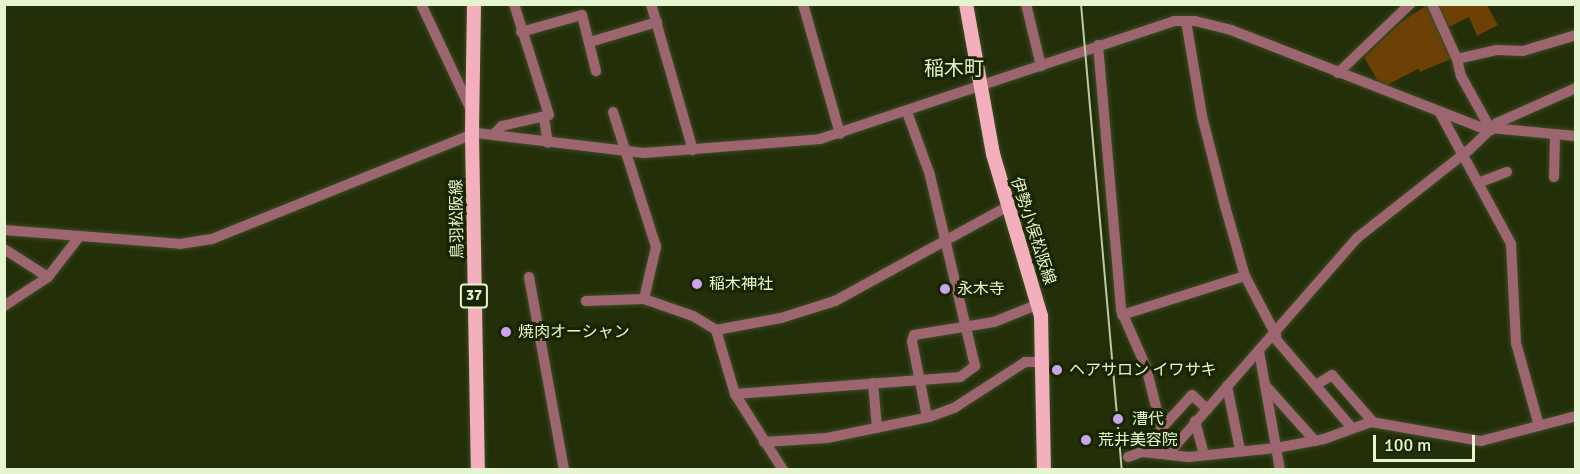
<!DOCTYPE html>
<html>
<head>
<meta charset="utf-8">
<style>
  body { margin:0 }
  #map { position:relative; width:1580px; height:474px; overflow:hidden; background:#222f08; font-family:Signika,"Noto Sans JP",sans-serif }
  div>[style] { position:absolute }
  .green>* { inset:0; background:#6d4105 }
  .roads { filter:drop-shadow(0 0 2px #3d4b24) drop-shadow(0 0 2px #3d4b24) }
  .minor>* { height:10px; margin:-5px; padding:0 5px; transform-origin:5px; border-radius:5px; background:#9c6570 }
  .major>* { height:14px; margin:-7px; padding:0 7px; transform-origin:7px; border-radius:7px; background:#f3afbc }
  .rail>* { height:2px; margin:-1px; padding:0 1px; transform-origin:1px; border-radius:1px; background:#bbcba5 }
  .dots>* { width:16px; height:16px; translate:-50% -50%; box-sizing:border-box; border:3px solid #192500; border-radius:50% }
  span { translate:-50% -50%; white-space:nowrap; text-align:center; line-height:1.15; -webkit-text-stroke:6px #192500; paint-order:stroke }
  .shield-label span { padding:2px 4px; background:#192500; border:2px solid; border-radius:4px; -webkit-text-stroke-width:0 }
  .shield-label { font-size:15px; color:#e5f5d0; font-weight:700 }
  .street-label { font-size:16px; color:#e5f5d0 }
  .poi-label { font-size:16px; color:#e5f5d0 }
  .left { translate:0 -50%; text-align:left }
  .quarter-label { font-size:20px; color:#e5f5d0 }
  .frame { position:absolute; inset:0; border:6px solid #e5f5d0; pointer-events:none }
  .scale { position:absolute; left:1373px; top:435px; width:102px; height:27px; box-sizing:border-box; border:3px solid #e5f5d0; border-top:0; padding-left:8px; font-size:18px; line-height:21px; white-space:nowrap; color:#e5f5d0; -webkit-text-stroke:4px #192500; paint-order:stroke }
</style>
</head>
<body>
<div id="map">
  <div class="green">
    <i style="clip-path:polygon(1427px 5px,1453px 58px,1420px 72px,1418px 69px,1387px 85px,1379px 83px,1364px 57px,1401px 22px)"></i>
    <i style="clip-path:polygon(1437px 5px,1487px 5px,1498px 25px,1477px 36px,1469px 17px,1447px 28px)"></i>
  </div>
  <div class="roads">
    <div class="minor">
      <i style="left:421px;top:4px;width:119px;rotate:64.7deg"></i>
      <i style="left:651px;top:4px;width:152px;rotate:74deg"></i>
      <i style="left:803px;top:4px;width:135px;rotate:74.1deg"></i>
      <i style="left:1026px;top:4px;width:64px;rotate:76.4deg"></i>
      <i style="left:1432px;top:4px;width:60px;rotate:65.6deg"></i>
      <i style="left:1457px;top:59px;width:17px;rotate:77deg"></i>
      <i style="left:1461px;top:76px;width:62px;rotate:60.9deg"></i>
      <i style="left:1186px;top:21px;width:96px;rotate:80.4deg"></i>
      <i style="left:1202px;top:116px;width:93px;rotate:75.7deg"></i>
      <i style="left:1225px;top:206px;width:73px;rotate:74.1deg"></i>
      <i style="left:1245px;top:276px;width:67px;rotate:62.3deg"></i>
      <i style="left:521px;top:32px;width:63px;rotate:-15.6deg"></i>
      <i style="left:582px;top:15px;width:58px;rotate:76deg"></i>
      <i style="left:590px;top:42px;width:70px;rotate:-16.6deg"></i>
      <i style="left:1098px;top:45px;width:266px;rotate:85deg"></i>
      <i style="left:1121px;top:310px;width:62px;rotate:66.3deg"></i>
      <i style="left:1146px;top:367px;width:90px;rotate:75.8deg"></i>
      <i style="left:1457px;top:59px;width:41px;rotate:-12.7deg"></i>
      <i style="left:1497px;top:50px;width:26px;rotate:2deg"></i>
      <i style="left:1523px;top:51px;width:55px;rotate:-16.8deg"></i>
      <i style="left:1338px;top:73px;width:100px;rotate:-43.8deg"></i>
      <i style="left:613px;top:112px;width:142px;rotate:72.3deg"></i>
      <i style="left:656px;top:247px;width:53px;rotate:103deg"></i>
      <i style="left:1440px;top:113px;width:149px;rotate:61.5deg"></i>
      <i style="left:1511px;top:244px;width:99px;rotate:87.1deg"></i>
      <i style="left:1516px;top:343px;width:86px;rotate:74.5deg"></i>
      <i style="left:544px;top:118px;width:25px;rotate:81deg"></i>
      <i style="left:493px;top:135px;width:13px;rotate:-45deg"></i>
      <i style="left:502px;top:126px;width:48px;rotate:-13.2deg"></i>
      <i style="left:549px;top:115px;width:116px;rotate:-107.5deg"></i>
      <i style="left:1554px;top:177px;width:42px;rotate:-88.6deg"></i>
      <i style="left:1478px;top:183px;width:31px;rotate:-21deg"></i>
      <i style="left:4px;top:230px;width:177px;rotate:4.5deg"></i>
      <i style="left:180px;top:244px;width:32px;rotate:-9deg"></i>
      <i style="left:212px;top:239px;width:284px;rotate:-21.9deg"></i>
      <i style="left:476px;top:133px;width:169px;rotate:6.8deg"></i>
      <i style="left:644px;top:153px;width:177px;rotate:-4.5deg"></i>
      <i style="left:820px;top:139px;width:373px;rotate:-18.4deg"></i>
      <i style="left:1174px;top:21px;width:21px"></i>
      <i style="left:1195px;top:21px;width:37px;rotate:14deg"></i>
      <i style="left:1231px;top:30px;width:267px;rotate:21.3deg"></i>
      <i style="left:1480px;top:127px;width:96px;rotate:5.4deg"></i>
      <i style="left:4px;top:249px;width:52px;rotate:32.5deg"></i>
      <i style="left:529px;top:277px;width:196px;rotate:79.7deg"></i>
      <i style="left:586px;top:301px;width:58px;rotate:-2deg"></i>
      <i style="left:644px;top:299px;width:52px;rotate:19.1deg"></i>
      <i style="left:693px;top:316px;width:27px;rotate:31deg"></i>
      <i style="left:716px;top:330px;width:67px;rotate:73.5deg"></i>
      <i style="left:735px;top:394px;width:90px;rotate:57.7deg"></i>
      <i style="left:4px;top:306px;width:53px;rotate:-33.4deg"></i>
      <i style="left:48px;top:277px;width:51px;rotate:-52.2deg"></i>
      <i style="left:1122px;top:315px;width:129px;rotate:-17.6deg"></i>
      <i style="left:716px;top:330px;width:66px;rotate:-10.5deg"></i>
      <i style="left:781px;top:318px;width:57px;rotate:-17.5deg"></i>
      <i style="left:835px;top:301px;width:196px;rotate:-28.7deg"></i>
      <i style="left:1274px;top:337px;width:120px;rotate:49.4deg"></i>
      <i style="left:1259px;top:351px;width:121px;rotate:80deg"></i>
      <i style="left:873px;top:383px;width:45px;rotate:84.9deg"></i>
      <i style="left:1265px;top:385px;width:75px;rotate:48.2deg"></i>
      <i style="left:1316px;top:385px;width:19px;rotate:-32deg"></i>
      <i style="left:1332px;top:375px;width:62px;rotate:48.9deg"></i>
      <i style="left:1227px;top:386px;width:65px;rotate:78.5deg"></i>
      <i style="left:735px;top:394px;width:226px;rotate:-4.3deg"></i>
      <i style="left:960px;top:377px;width:19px;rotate:-36deg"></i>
      <i style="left:975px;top:366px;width:196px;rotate:-103.3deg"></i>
      <i style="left:930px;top:175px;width:67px;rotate:-110.1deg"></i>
      <i style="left:927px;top:417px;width:77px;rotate:-101.2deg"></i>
      <i style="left:912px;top:341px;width:6px;rotate:-72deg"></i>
      <i style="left:914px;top:335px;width:81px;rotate:-9.2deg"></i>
      <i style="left:994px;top:322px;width:48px;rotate:-21.8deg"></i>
      <i style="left:1195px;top:421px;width:35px;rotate:75deg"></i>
      <i style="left:1160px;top:430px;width:47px;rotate:-47.6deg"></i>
      <i style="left:1192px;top:395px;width:21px;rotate:43deg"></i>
      <i style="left:764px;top:442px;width:63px;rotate:-3.6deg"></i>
      <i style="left:827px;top:438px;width:104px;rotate:-11.6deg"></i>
      <i style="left:929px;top:417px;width:27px;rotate:-20deg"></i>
      <i style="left:954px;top:408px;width:85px;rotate:-32.9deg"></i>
      <i style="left:1025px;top:362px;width:19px"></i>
      <i style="left:1168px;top:454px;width:287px;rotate:-48.8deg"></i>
      <i style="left:1357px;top:238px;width:142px;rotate:-38.2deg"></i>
      <i style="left:1469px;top:150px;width:39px;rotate:-44deg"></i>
      <i style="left:1497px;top:123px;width:86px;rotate:-23.9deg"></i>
      <i style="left:1128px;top:457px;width:15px;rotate:-20deg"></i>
      <i style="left:1142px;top:452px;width:47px;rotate:6.1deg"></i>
      <i style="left:1189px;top:457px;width:87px;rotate:-5.9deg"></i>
      <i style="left:1276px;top:448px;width:49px;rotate:-10.6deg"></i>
      <i style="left:1324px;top:439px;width:50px;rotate:-19.9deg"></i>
      <i style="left:1371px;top:422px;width:112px;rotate:9.8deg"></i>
      <i style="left:1481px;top:441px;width:98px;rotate:-14.7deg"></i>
    </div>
    <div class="major">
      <i style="left:474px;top:4px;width:130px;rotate:90.9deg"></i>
      <i style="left:472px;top:134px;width:336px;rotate:89deg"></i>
      <i style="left:966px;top:4px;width:152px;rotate:79.8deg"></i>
      <i style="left:993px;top:154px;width:169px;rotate:73.5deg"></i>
      <i style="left:1041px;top:316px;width:154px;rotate:88.9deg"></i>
    </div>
  </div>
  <div class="rail">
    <i style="left:1081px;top:4px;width:468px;rotate:85deg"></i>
  </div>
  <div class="dots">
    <i style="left:697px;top:284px;background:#c9a5ee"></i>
    <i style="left:945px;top:289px;background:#c9a5ee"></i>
    <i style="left:506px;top:332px;background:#c9a5ee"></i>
    <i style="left:1057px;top:370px;background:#c9a5ee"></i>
    <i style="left:1118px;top:419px;background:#c9a5ee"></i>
    <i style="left:1086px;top:440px;background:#c9a5ee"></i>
  </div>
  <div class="shield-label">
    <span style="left:474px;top:296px">37</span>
  </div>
  <div class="street-label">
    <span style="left:457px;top:219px;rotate:-91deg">鳥羽松阪線</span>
    <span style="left:1033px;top:231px;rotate:72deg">伊勢小俣松阪線</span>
  </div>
  <div class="poi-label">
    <span class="left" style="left:709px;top:284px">稲木神社</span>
    <span class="left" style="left:957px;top:289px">永木寺</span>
    <span class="left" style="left:518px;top:332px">焼肉オーシャン</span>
    <span class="left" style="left:1069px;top:370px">ヘアサロン イワサキ</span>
    <span class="left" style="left:1132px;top:419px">漕代</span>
    <span class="left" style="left:1098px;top:440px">荒井美容院</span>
  </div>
  <div class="quarter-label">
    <span style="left:954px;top:68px">稲木町</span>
  </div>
  <div class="frame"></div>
  <div class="scale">100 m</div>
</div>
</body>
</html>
